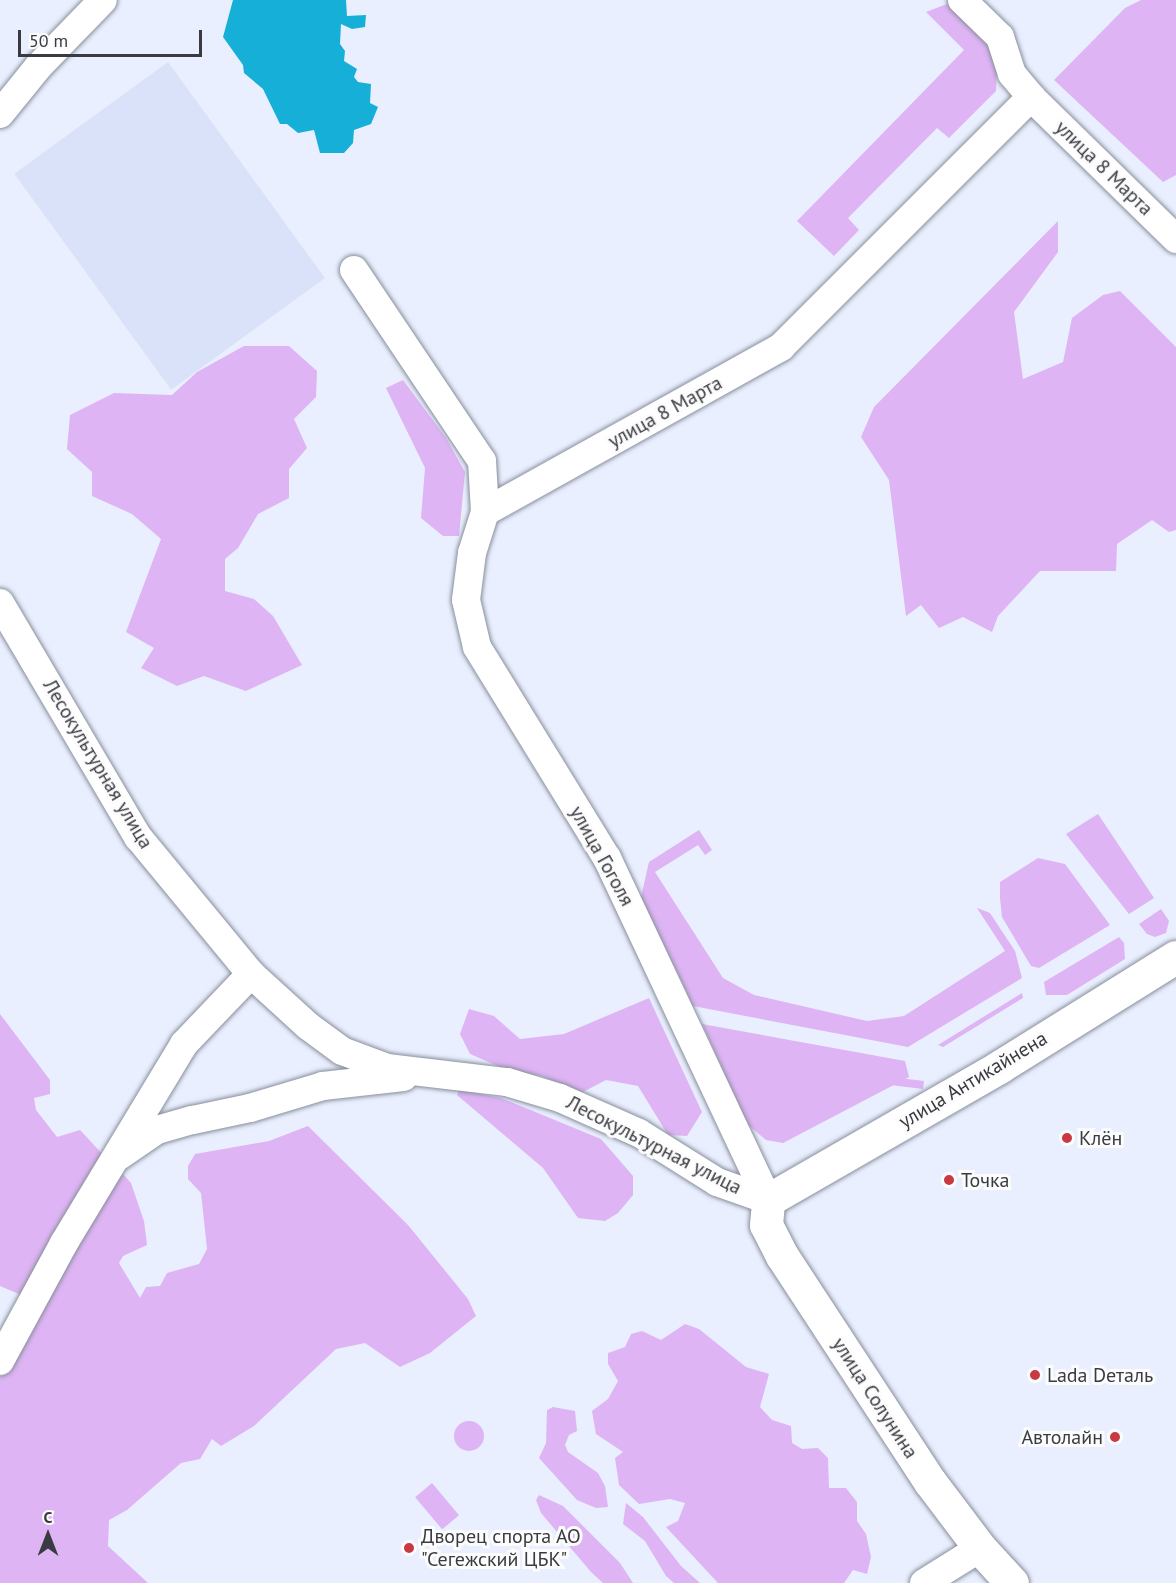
<!DOCTYPE html>
<html>
<head>
<meta charset="utf-8">
<style>
  body { margin:0 }
  #map { position:relative; width:1176px; height:1583px; overflow:hidden; background:#e9effe; font-family:"PT Sans",sans-serif }
  div>[style] { position:absolute }
  .built>* { inset:0; background:#d9e2f8; transform-origin:0 0 }
  .green>* { inset:0; background:#deb4f4; transform-origin:0 0 }
  .round { border-radius:50% }
  .water>* { inset:0; background:#15afd7 }
  .roads { filter:drop-shadow(0 0 2px #888e9c) drop-shadow(0 0 2px #888e9c) }
  .minor>* { height:28px; margin:-14px; padding:0 14px; transform-origin:14px; border-radius:14px; background:#fff }
  .tertiary>* { height:33px; margin:-16.5px; padding:0 16.5px; transform-origin:16.5px; border-radius:16.5px; background:#fff }
  .dots>* { width:16px; height:16px; translate:-50% -50%; box-sizing:border-box; border:3px solid #fcfcfc; border-radius:50% }
  span { translate:-50% -50%; white-space:nowrap; text-align:center; line-height:1.15; -webkit-text-stroke:6px #fcfcfc; paint-order:stroke }
  .street-label { font-size:20px; color:#393b41 }
  .poi-label { font-size:20px; color:#393b41 }
  .left { translate:0 -50%; text-align:left }
  .right { translate:-100% -50%; text-align:right }
  .north { position:absolute; left:18px; top:1505px; width:60px; height:60px; -webkit-text-stroke:4px #fcfcfc; paint-order:stroke; rotate:0deg; font-size:16px; font-weight:700; line-height:24px; text-align:center; color:#393b41 }
  .north::after { content:''; display:block; margin:auto; width:21px; height:27px; background:#393b41; clip-path:polygon(50% 0,100% 100%,50% 72%,0 100%) }
  .scale { position:absolute; left:18px; top:30px; width:184px; height:27px; box-sizing:border-box; border:3px solid #393b41; border-top:0; padding-left:8px; font-size:18px; line-height:21px; white-space:nowrap; color:#393b41; -webkit-text-stroke:4px #fcfcfc; paint-order:stroke }
</style>
</head>
<body>
<div id="map">
  <div class="built">
    <i style="left:168px;top:62px;width:267px;height:190px;rotate:54deg"></i>
  </div>
  <div class="green">
    <i style="clip-path:polygon(1141px 0,1176px 0,1176px 175px,1163px 182px,1054px 80px,1125px 8px)"></i>
    <i style="clip-path:polygon(947px 4px,990px 46px,997px 68px,996px 91px,949px 138px,937px 128px,848px 218px,859px 230px,834px 256px,797px 221px,964px 50px,926px 12px)"></i>
    <i style="clip-path:polygon(1058px 221px,1058px 252px,1014px 312px,1023px 379px,1063px 362px,1072px 318px,1103px 295px,1120px 291px,1176px 347px,1176px 530px,1169px 532px,1152px 520px,1117px 544px,1116px 571px,1040px 571px,998px 616px,992px 632px,963px 617px,939px 628px,921px 605px,906px 616px,889px 480px,861px 437px,874px 407px)"></i>
    <i style="clip-path:polygon(244px 346px,289px 346px,317px 371px,316px 397px,294px 419px,307px 448px,289px 469px,289px 498px,258px 514px,238px 548px,225px 559px,225px 591px,254px 599px,273px 616px,302px 665px,246px 691px,204px 676px,177px 686px,141px 668px,154px 648px,126px 632px,161px 539px,132px 514px,92px 496px,92px 472px,67px 449px,70px 415px,114px 393px,172px 395px,197px 372px)"></i>
    <i style="clip-path:polygon(403px 380px,446px 438px,465px 472px,459px 536px,443px 536px,421px 518px,425px 468px,386px 388px)"></i>
    <i style="clip-path:polygon(1098px 814px,1154px 898px,1129px 914px,1066px 834px)"></i>
    <i style="clip-path:polygon(699px 830px,712px 850px,705px 855px,698px 845px,655px 872px,723px 978px,754px 995px,867px 1021px,904px 1016px,1005px 951px,977px 908px,990px 913px,1015px 951px,1022px 978px,908px 1047px,693px 1006px,641px 897px,649px 862px)"></i>
    <i style="clip-path:polygon(1038px 858px,1065px 864px,1110px 925px,1039px 968px,1031px 966px,1002px 917px,1000px 898px,1000px 882px)"></i>
    <i style="clip-path:polygon(1161px 909px,1169px 921px,1166px 933px,1155px 937px,1147px 934px,1139px 924px)"></i>
    <i style="clip-path:polygon(1119px 937px,1124px 943px,1125px 959px,1067px 995px,1046px 995px,1044px 982px)"></i>
    <i style="clip-path:polygon(1022px 993px,1023px 998px,943px 1047px,938px 1045px)"></i>
    <i style="clip-path:polygon(649px 998px,702px 1112px,687px 1136px,668px 1135px,638px 1086px,606px 1080px,581px 1093px,542px 1076px,507px 1070px,470px 1054px,460px 1034px,469px 1009px,494px 1016px,520px 1039px,564px 1034px)"></i>
    <i style="clip-path:polygon(0 1014px,50px 1080px,50px 1094px,34px 1098px,36px 1110px,57px 1137px,80px 1130px,107px 1159px,26px 1297px,0 1286px)"></i>
    <i style="clip-path:polygon(702px 1024px,905px 1061px,909px 1077px,783px 1143px,766px 1140px,748px 1125px)"></i>
    <i style="left:924px;top:1081px;width:8px;height:163px;rotate:97deg"></i>
    <i style="clip-path:polygon(459px 1090px,501px 1098px,601px 1139px,633px 1176px,633px 1195px,618px 1213px,605px 1221px,578px 1218px,543px 1168px,457px 1095px)"></i>
    <i style="clip-path:polygon(308px 1126px,408px 1225px,468px 1299px,476px 1316px,430px 1353px,400px 1367px,365px 1343px,336px 1349px,254px 1426px,221px 1446px,212px 1439px,200px 1459px,181px 1463px,127px 1510px,109px 1520px,108px 1546px,148px 1583px,0 1583px,0 1377px,99px 1202px,123px 1174px,131px 1183px,144px 1221px,147px 1245px,123px 1256px,119px 1263px,140px 1298px,146px 1287px,160px 1286px,167px 1273px,199px 1264px,207px 1249px,201px 1193px,188px 1179px,188px 1166px,195px 1154px,269px 1141px)"></i>
    <i style="clip-path:polygon(685px 1324px,699px 1329px,746px 1367px,769px 1374px,760px 1407px,772px 1420px,791px 1426px,792px 1443px,802px 1449px,818px 1448px,828px 1458px,829px 1488px,846px 1488px,857px 1502px,857px 1521px,866px 1534px,871px 1557px,867px 1574px,853px 1570px,844px 1583px,718px 1583px,666px 1527px,678px 1521px,685px 1503px,670px 1499px,639px 1504px,619px 1485px,615px 1458px,623px 1452px,596px 1434px,592px 1411px,608px 1399px,618px 1381px,608px 1364px,608px 1353px,625px 1347px,631px 1334px,642px 1331px,661px 1340px)"></i>
    <i style="clip-path:polygon(553px 1407px,575px 1411px,577px 1431px,569px 1435px,565px 1445px,568px 1452px,598px 1473px,605px 1486px,608px 1507px,596px 1508px,577px 1500px,539px 1458px,546px 1443px,547px 1410px)"></i>
    <i class="round" style="left:454px;top:1421px;width:30px;height:30px"></i>
    <i style="left:432px;top:1483px;width:42px;height:22px;rotate:50deg"></i>
    <i style="clip-path:polygon(539px 1495px,563px 1506px,620px 1563px,633px 1583px,603px 1583px,591px 1572px,541px 1513px,536px 1500px)"></i>
    <i style="clip-path:polygon(626px 1503px,643px 1517px,681px 1566px,700px 1583px,674px 1583px,666px 1576px,645px 1541px,623px 1524px)"></i>
  </div>
  <div class="water">
    <i style="clip-path:polygon(233px 0,346px 0,347px 16px,366px 15px,365px 27px,352px 29px,341px 24px,340px 44px,345px 51px,344px 61px,357px 69px,354px 77px,358px 82px,371px 84px,370px 103px,378px 107px,371px 124px,354px 130px,353px 143px,344px 153px,320px 153px,314px 130px,298px 133px,287px 124px,280px 124px,263px 89px,244px 73px,243px 65px,223px 37px)"></i>
  </div>
  <div class="roads">
    <div class="minor">
      <i style="left:962px;top:0;width:53px;rotate:44.2deg"></i>
      <i style="left:1000px;top:37px;width:39px;rotate:72deg"></i>
      <i style="left:1012px;top:74px;width:30px;rotate:50deg"></i>
      <i style="left:1031px;top:97px;width:203px;rotate:44.4deg"></i>
      <i style="left:0;top:114px;width:60px;rotate:-51deg"></i>
      <i style="left:38px;top:67px;width:93px;rotate:-45.9deg"></i>
      <i style="left:354px;top:270px;width:230px;rotate:56.2deg"></i>
      <i style="left:482px;top:461px;width:51px;rotate:86.6deg"></i>
      <i style="left:485px;top:512px;width:43px;rotate:107.6deg"></i>
      <i style="left:472px;top:553px;width:47px;rotate:97.3deg"></i>
      <i style="left:466px;top:600px;width:48px;rotate:76.8deg"></i>
      <i style="left:477px;top:647px;width:248px;rotate:58.4deg"></i>
      <i style="left:607px;top:858px;width:378px;rotate:64.8deg"></i>
      <i style="left:485px;top:512px;width:339px;rotate:-29.1deg"></i>
      <i style="left:781px;top:347px;width:354px;rotate:-45deg"></i>
      <i style="left:0;top:603px;width:272px;rotate:59.5deg"></i>
      <i style="left:138px;top:837px;width:178px;rotate:50.5deg"></i>
      <i style="left:251px;top:974px;width:77px;rotate:42.4deg"></i>
      <i style="left:308px;top:1026px;width:42px;rotate:36.3deg"></i>
      <i style="left:342px;top:1051px;width:48px;rotate:20.7deg"></i>
      <i style="left:387px;top:1068px;width:121px;rotate:6.7deg"></i>
      <i style="left:507px;top:1082px;width:55px;rotate:16.8deg"></i>
      <i style="left:560px;top:1098px;width:86px;rotate:23.9deg"></i>
      <i style="left:639px;top:1133px;width:92px;rotate:32.1deg"></i>
      <i style="left:717px;top:1182px;width:54px;rotate:19.4deg"></i>
      <i style="left:119px;top:1156px;width:46px;rotate:-34.4deg"></i>
      <i style="left:157px;top:1130px;width:37px;rotate:-16deg"></i>
      <i style="left:193px;top:1120px;width:58px;rotate:-11.9deg"></i>
      <i style="left:250px;top:1108px;width:76px;rotate:-16.8deg"></i>
      <i style="left:323px;top:1086px;width:81px;rotate:-6.4deg"></i>
      <i style="left:0;top:1361px;width:134px;rotate:-61.5deg"></i>
      <i style="left:64px;top:1243px;width:232px;rotate:-58.9deg"></i>
      <i style="left:184px;top:1044px;width:97px;rotate:-46.3deg"></i>
      <i style="left:924px;top:1583px;width:66px;rotate:-32deg"></i>
    </div>
    <div class="tertiary">
      <i style="left:1012px;top:1583px;width:47px;rotate:-132.4deg"></i>
      <i style="left:980px;top:1548px;width:83px;rotate:-127.1deg"></i>
      <i style="left:930px;top:1482px;width:270px;rotate:-123.2deg"></i>
      <i style="left:782px;top:1256px;width:35px;rotate:-117deg"></i>
      <i style="left:766px;top:1225px;width:25px;rotate:-85deg"></i>
      <i style="left:768px;top:1200px;width:267px;rotate:-29.9deg"></i>
      <i style="left:999px;top:1067px;width:208px;rotate:-31.9deg"></i>
    </div>
  </div>
  <div class="dots">
    <i style="left:1067px;top:1138px;background:#c93942"></i>
    <i style="left:949px;top:1180px;background:#c93942"></i>
    <i style="left:1035px;top:1375px;background:#c93942"></i>
    <i style="left:1115px;top:1437px;background:#c93942"></i>
    <i style="left:409px;top:1548px;background:#c93942"></i>
  </div>
  <div class="street-label">
    <span style="left:1104px;top:168px;rotate:44deg">улица 8 Марта</span>
    <span style="left:665px;top:412px;rotate:-29deg">улица 8 Марта</span>
    <span style="left:98px;top:764px;rotate:59deg">Лесокультурная улица</span>
    <span style="left:602px;top:856px;rotate:61deg">улица Гоголя</span>
    <span style="left:973px;top:1080px;rotate:-31deg">улица Антикайнена</span>
    <span style="left:654px;top:1145px;rotate:27deg">Лесокультурная улица</span>
    <span style="left:875px;top:1398px;rotate:57deg">улица Солунина</span>
  </div>
  <div class="poi-label">
    <span class="left" style="left:1079px;top:1138px">Клён</span>
    <span class="left" style="left:961px;top:1180px">Точка</span>
    <span class="left" style="left:1047px;top:1375px">Lada Dеталь</span>
    <span class="right" style="left:1103px;top:1437px">Автолайн</span>
    <span class="left" style="left:421px;top:1548px">Дворец спорта АО<br>"Сегежский ЦБК"</span>
  </div>
  <div class="north">С</div>
  <div class="scale">50 m</div>
</div>
</body>
</html>
